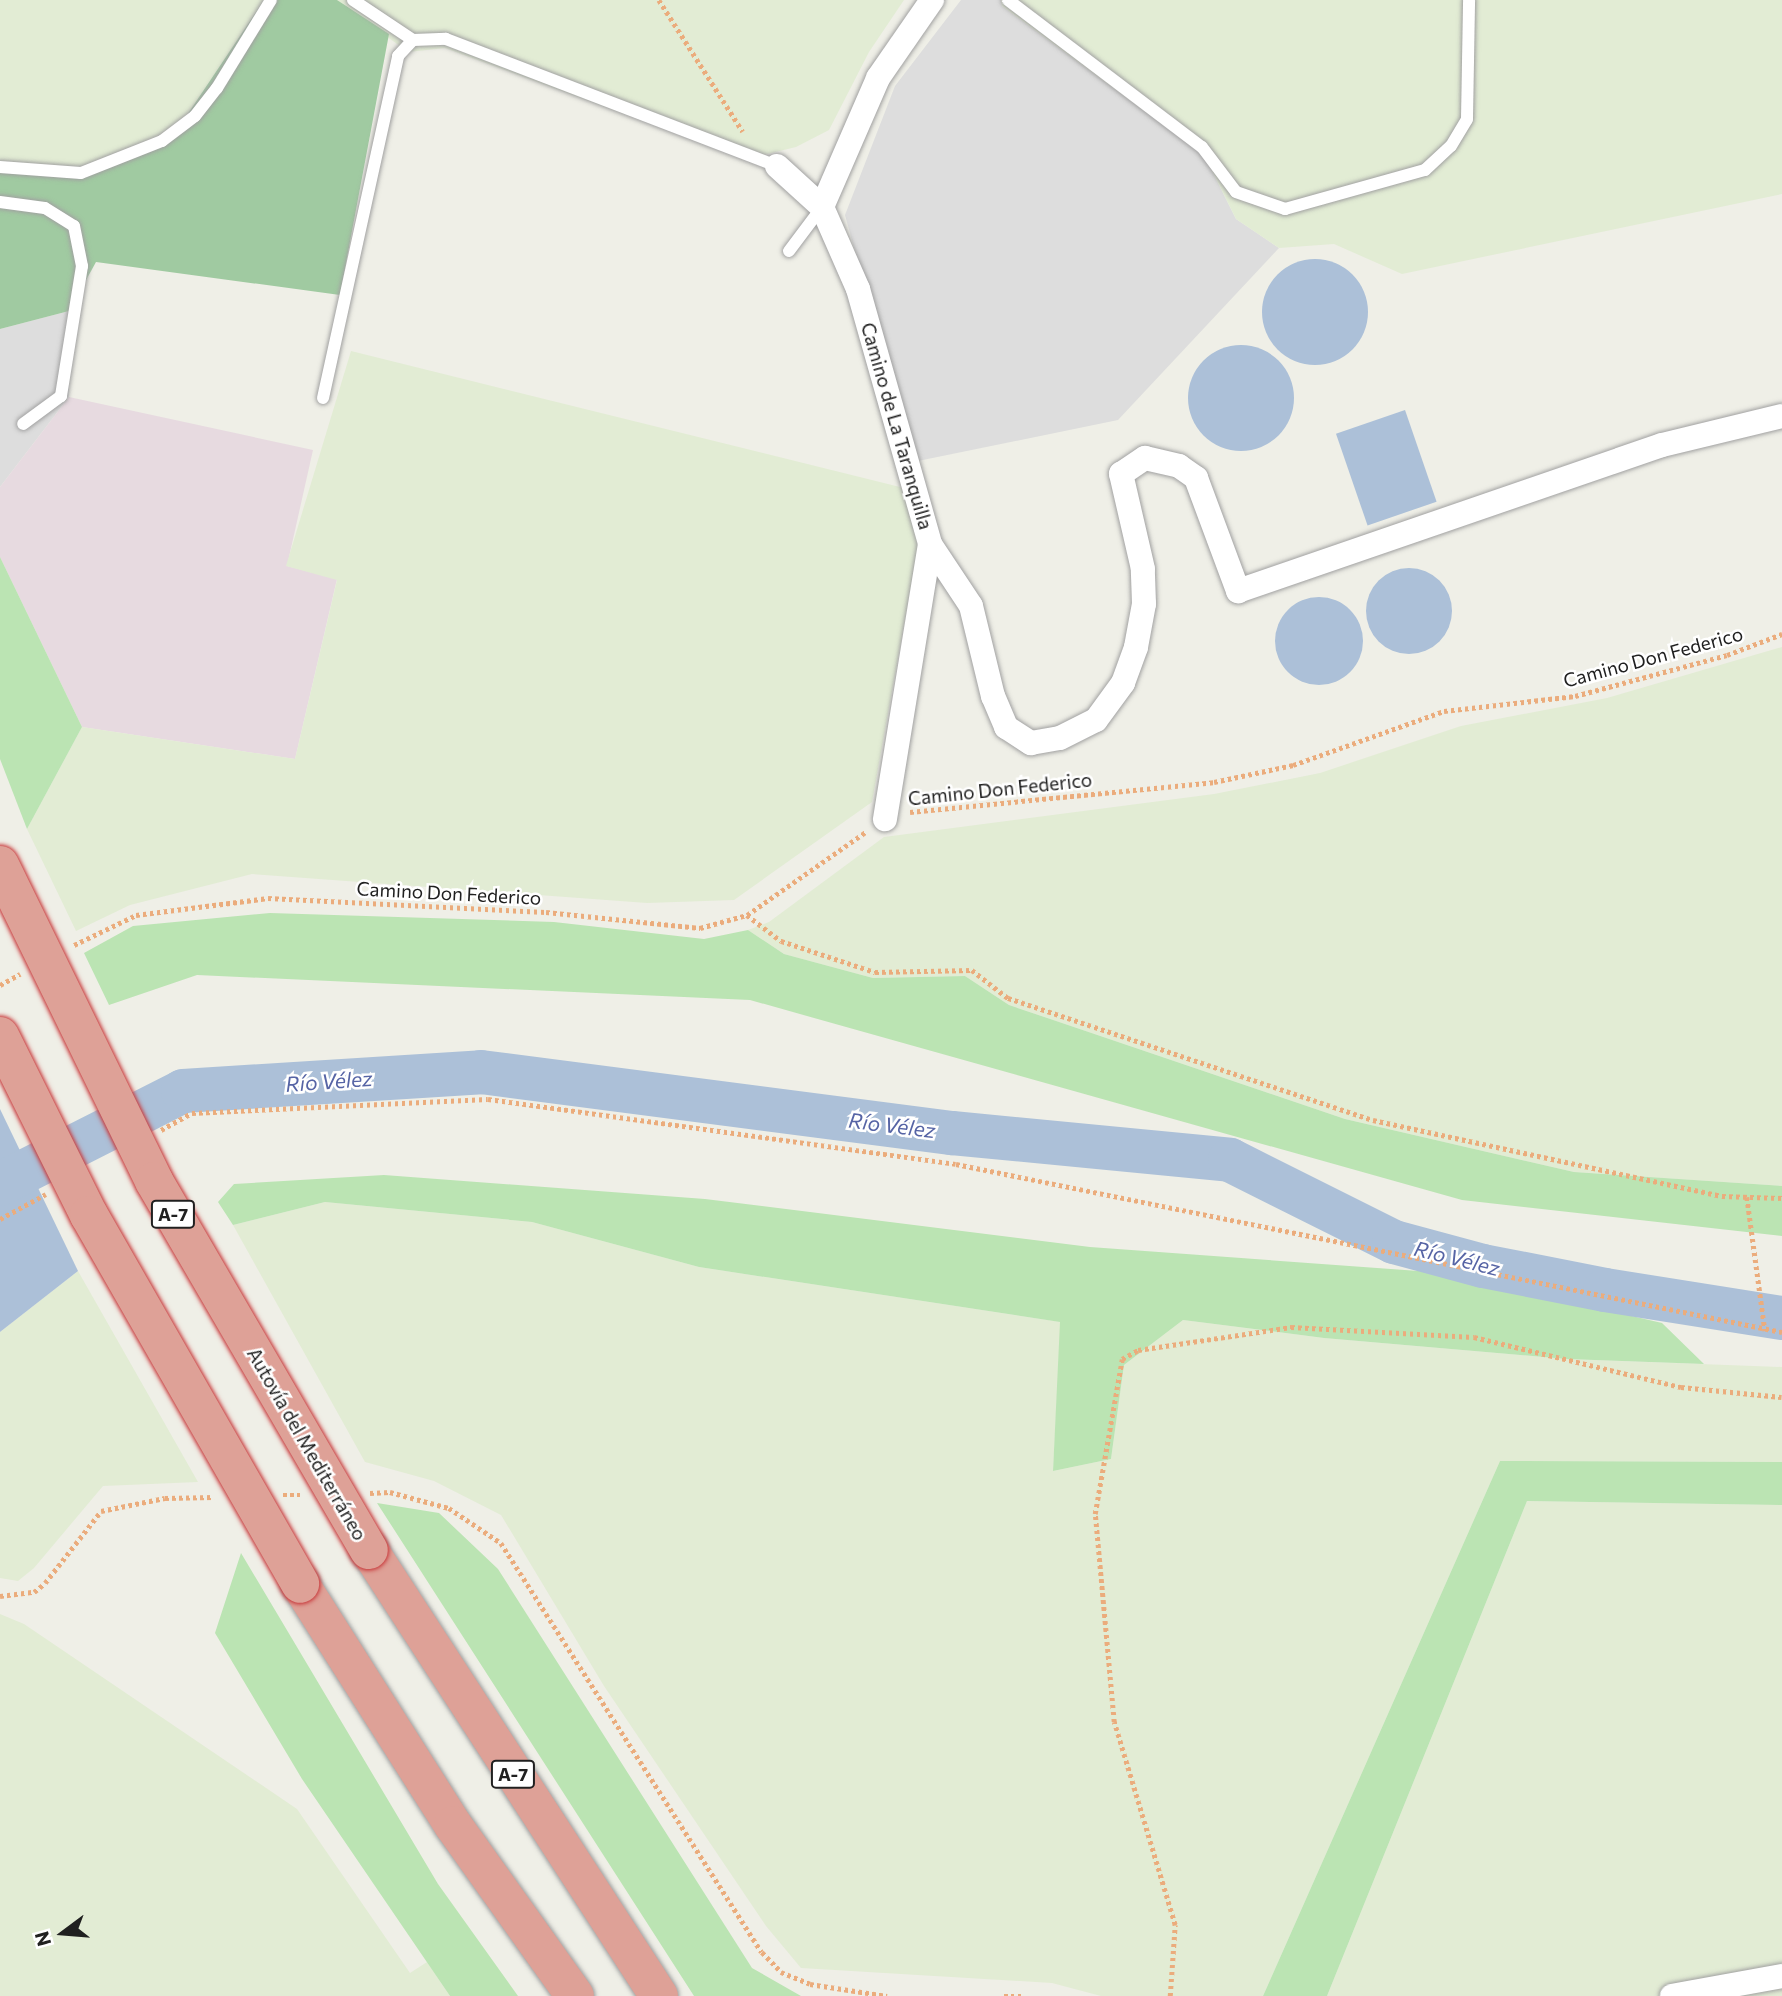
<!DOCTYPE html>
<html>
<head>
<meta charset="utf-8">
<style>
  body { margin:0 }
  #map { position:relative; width:1782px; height:1996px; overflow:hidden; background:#efefe7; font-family:Commissioner,sans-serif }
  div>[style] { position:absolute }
  .residential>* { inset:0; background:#ddd }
  .industrial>* { inset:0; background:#e7dae0 }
  .farmland>* { inset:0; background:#e2ecd4 }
  .grass>* { inset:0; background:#bbe4b3 }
  .forest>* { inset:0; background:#a0caa1 }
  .water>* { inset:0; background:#acc0d8; transform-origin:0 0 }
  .round { border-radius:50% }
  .river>* { height:44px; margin:-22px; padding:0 22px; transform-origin:22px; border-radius:22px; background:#acc0d8 }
  .path>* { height:4.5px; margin-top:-2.25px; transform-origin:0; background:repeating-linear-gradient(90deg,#ebac7c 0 3.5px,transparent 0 7px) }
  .roads { filter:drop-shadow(0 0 2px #a1a1a1) drop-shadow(0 0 2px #a1a1a1) }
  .lane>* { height:12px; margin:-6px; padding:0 6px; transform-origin:6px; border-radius:6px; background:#fff }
  .street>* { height:24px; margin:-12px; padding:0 12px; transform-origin:12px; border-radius:12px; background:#fff }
  .highway>* { height:38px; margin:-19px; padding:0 19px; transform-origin:19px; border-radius:19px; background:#dea197 }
  .bridges { filter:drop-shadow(0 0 2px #c8393b) drop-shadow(0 0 2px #c8393b) }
  .highway-bridge>* { height:38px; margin:-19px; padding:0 19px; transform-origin:19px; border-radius:19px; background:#dea197 }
  span { translate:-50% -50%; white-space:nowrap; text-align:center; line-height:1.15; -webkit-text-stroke:5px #fff; paint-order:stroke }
  .shield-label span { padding:2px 5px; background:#fff; border:2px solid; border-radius:5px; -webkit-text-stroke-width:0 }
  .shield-label { font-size:18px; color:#202020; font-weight:700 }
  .street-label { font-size:19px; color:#202020 }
  .water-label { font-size:21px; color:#5664a5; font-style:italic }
  .north { position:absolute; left:28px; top:1898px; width:70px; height:70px; -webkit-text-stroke:5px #fff; paint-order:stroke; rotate:254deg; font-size:19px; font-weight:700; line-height:28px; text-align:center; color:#202020 }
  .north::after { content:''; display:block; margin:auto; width:24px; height:32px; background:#202020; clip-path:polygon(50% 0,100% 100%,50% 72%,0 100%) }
</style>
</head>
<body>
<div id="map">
  <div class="residential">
    <i style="clip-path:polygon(961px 0,1001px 0,1002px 6px,1204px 155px,1236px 219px,1279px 248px,1118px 420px,913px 462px,845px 215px,895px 86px)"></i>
    <i style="clip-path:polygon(69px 311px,69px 397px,0 487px,0 329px)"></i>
  </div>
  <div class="industrial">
    <i style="clip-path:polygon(69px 397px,313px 450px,287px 566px,337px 579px,295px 759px,82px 727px,0 557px,0 487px)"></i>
  </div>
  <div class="farmland">
    <i style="clip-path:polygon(0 0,264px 0,175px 133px,57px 177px,0 164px)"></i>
    <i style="clip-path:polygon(337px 0,904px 0,869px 52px,829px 130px,796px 147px,746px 159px,445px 48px,408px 52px)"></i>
    <i style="clip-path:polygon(1001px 0,1782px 0,1782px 194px,1402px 274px,1334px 244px,1279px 248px,1236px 219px,1204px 155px,1002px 6px)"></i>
    <i style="clip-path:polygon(351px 351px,904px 488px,918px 547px,872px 802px,734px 900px,647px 903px,252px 874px,130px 905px,76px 931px,27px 829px,82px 727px,295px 759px,337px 580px,286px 566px)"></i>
    <i style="clip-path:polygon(1782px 647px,1782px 1186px,1574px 1172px,1345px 1119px,1009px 1005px,965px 976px,873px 978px,784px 954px,748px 930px,769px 922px,884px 837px,1214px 794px,1320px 773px,1461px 726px,1607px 698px)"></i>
    <i style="clip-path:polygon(325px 1202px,532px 1222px,699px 1267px,1061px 1322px,1053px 1471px,1111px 1459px,1124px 1365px,1183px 1320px,1324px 1338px,1567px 1359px,1782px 1367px,1782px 1462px,1500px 1461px,1263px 1996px,1101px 1996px,1052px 1983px,801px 1968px,766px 1926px,604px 1686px,501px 1515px,434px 1481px,365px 1462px,233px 1225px)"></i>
    <i style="clip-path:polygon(78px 1271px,198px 1482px,103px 1486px,34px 1568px,18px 1581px,0 1578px,0 1332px)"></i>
    <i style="clip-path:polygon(1527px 1501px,1782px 1505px,1782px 1996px,1327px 1996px)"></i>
    <i style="clip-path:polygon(0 1614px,24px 1624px,297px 1809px,410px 1973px,427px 1962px,450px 1996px,0 1996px)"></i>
  </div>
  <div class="grass">
    <i style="clip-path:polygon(0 557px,82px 727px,27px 829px,0 759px)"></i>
    <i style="clip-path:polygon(270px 913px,554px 922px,704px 939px,748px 930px,784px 954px,873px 978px,965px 976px,1009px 1005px,1345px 1119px,1574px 1172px,1782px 1186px,1782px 1236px,1462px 1200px,750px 1000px,197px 975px,109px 1005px,84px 953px,133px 926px)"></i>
    <i style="clip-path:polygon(384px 1175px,705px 1199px,1090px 1247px,1446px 1273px,1662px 1323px,1704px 1364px,1567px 1359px,1324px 1338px,1183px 1320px,1124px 1365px,1111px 1459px,1053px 1471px,1060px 1322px,699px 1267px,532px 1222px,325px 1202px,233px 1225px,218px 1202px,234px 1184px)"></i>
    <i style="clip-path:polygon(1500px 1461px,1782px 1462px,1782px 1505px,1527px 1501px,1327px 1996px,1263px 1996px)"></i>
    <i style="clip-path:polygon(377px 1503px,439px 1513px,498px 1569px,752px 1968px,801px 1996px,694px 1996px)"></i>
    <i style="clip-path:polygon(241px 1553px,438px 1884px,518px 1996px,450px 1996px,302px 1779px,215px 1633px)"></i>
  </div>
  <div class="forest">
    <i style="clip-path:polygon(264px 0,337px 0,389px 34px,340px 295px,96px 262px,69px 311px,0 329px,0 164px,57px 177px,175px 133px)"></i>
  </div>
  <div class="water">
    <i class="round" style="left:1262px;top:259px;width:106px;height:106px"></i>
    <i class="round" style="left:1188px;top:345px;width:106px;height:106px"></i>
    <i style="left:1405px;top:410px;width:97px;height:73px;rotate:71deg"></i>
    <i class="round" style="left:1366px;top:568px;width:86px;height:86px"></i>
    <i class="round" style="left:1275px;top:597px;width:88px;height:88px"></i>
    <i style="clip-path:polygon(0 1109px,78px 1271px,0 1332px)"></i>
  </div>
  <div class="river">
    <i style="left:0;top:1184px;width:205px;rotate:-26.9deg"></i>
    <i style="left:183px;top:1091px;width:299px;rotate:-3.6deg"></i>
    <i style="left:481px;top:1072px;width:475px;rotate:7.4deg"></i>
    <i style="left:952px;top:1133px;width:279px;rotate:5.5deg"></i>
    <i style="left:1230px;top:1160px;width:183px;rotate:26.6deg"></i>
    <i style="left:1394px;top:1242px;width:92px;rotate:15.1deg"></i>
    <i style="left:1483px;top:1266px;width:124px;rotate:11.1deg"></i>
    <i style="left:1605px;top:1290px;width:179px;rotate:9deg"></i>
  </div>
  <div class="path">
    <i style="left:659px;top:0;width:156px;rotate:57.5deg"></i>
    <i style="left:910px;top:812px;width:305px;rotate:-5.6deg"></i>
    <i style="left:1214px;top:782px;width:81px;rotate:-12.1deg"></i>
    <i style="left:1293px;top:765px;width:160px;rotate:-19.7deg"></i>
    <i style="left:1444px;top:711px;width:132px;rotate:-6.5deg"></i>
    <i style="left:1575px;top:696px;width:157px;rotate:-15.1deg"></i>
    <i style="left:1727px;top:655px;width:59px;rotate:-20.9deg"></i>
    <i style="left:747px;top:915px;width:43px;rotate:37.4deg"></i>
    <i style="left:781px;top:941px;width:99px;rotate:18.3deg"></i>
    <i style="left:875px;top:972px;width:97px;rotate:-1.2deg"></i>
    <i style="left:972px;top:970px;width:46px;rotate:37.9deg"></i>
    <i style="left:1008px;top:998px;width:385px;rotate:18.5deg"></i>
    <i style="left:1373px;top:1120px;width:357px;rotate:12.3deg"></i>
    <i style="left:1722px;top:1196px;width:60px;rotate:1.9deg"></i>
    <i style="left:74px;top:945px;width:69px;rotate:-25.8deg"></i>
    <i style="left:136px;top:915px;width:133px;rotate:-7.3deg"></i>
    <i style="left:268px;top:898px;width:278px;rotate:2.9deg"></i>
    <i style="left:546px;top:912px;width:155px;rotate:5.9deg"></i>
    <i style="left:700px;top:928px;width:49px;rotate:-15.5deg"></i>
    <i style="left:747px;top:915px;width:146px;rotate:-35deg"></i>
    <i style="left:0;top:985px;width:23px;rotate:-29deg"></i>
    <i style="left:161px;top:1130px;width:35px;rotate:-29deg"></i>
    <i style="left:192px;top:1113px;width:296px;rotate:-2.7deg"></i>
    <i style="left:488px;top:1099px;width:472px;rotate:7.9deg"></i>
    <i style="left:956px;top:1164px;width:843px;rotate:11.5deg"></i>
    <i style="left:1747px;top:1197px;width:135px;rotate:82.3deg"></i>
    <i style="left:0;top:1219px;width:52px;rotate:-28.5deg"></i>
    <i style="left:370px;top:1493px;width:20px;rotate:-3deg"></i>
    <i style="left:390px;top:1492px;width:61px;rotate:15.2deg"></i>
    <i style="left:449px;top:1508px;width:63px;rotate:33.9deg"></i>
    <i style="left:501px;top:1543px;width:485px;rotate:57.5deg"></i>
    <i style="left:762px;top:1952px;width:28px;rotate:46deg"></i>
    <i style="left:781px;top:1972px;width:31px;rotate:22deg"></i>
    <i style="left:810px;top:1984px;width:78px;rotate:8.9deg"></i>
    <i style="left:283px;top:1495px;width:19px"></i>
    <i style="left:0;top:1596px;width:34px;rotate:-7deg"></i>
    <i style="left:34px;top:1592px;width:14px;rotate:-39deg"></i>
    <i style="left:45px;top:1583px;width:91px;rotate:-52.1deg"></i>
    <i style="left:101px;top:1511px;width:65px;rotate:-11.5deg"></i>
    <i style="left:165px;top:1498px;width:49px;rotate:-1.2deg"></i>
    <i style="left:1004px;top:1996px;width:18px"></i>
    <i style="left:1170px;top:1996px;width:71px;rotate:-86deg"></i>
    <i style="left:1175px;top:1925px;width:212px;rotate:-106.7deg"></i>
    <i style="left:1114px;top:1722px;width:209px;rotate:-95.2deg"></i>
    <i style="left:1095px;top:1514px;width:157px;rotate:-80.1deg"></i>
    <i style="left:1122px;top:1359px;width:18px;rotate:-29deg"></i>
    <i style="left:1138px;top:1350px;width:155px;rotate:-8.5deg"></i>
    <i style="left:1291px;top:1327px;width:183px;rotate:3.1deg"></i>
    <i style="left:1474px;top:1337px;width:213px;rotate:13.6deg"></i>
    <i style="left:1681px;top:1387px;width:101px;rotate:5.7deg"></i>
  </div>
  <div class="roads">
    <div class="lane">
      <i style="left:353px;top:0;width:72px;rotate:33.7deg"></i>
      <i style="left:413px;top:40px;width:33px;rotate:-2deg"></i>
      <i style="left:446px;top:39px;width:355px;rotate:21deg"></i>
      <i style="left:1008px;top:0;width:243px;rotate:37.2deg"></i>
      <i style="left:1202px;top:147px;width:56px;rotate:52.9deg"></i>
      <i style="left:1236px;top:192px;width:52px;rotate:19.1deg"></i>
      <i style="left:1285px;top:209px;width:145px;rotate:-15.6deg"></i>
      <i style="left:1425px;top:170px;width:35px;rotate:-43deg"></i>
      <i style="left:1451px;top:146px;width:31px;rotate:-59deg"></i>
      <i style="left:1467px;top:119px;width:119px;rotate:-89deg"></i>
      <i style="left:0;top:167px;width:81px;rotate:4.2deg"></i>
      <i style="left:81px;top:173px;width:87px;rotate:-21.6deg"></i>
      <i style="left:162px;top:141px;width:41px;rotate:-37.1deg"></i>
      <i style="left:195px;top:116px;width:36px;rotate:-52deg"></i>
      <i style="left:217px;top:88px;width:103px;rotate:-58.5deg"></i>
      <i style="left:0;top:202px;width:45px;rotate:7.6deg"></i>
      <i style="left:45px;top:208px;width:34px;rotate:32deg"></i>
      <i style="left:74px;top:226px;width:41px;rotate:78.7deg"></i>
      <i style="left:82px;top:266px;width:132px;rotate:99.2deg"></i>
      <i style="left:61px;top:396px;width:47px;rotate:143.6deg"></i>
      <i style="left:789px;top:251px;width:55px;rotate:-53.1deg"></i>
      <i style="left:323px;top:398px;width:350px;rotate:-77.6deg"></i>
      <i style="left:398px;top:56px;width:22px;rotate:-47deg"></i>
    </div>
    <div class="street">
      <i style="left:777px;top:166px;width:61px;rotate:42.3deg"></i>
      <i style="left:822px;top:207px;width:90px;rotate:66.3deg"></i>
      <i style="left:858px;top:289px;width:265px;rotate:74.2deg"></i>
      <i style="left:930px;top:544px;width:279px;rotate:99.3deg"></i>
      <i style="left:822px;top:207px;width:141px;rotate:-66.5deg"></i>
      <i style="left:878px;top:78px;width:95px;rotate:-55.3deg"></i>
      <i style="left:930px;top:544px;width:74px;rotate:56.5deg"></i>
      <i style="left:971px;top:606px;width:93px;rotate:76.3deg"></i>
      <i style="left:993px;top:696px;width:34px;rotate:67deg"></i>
      <i style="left:1006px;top:727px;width:30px;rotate:33deg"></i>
      <i style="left:1031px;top:743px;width:29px;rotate:-10deg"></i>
      <i style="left:1060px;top:738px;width:40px;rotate:-26.6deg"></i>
      <i style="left:1096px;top:720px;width:46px;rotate:-53.9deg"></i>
      <i style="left:1123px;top:683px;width:38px;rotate:-70deg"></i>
      <i style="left:1136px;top:647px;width:44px;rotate:-79.5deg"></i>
      <i style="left:1144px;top:604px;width:35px;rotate:-92deg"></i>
      <i style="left:1143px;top:569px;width:98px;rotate:-103deg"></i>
      <i style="left:1121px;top:474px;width:29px;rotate:-34deg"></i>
      <i style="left:1145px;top:458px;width:35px;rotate:13deg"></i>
      <i style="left:1179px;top:466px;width:21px;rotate:35deg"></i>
      <i style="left:1196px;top:478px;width:121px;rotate:69.6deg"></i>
      <i style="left:1238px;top:591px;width:448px;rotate:-19deg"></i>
      <i style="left:1662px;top:445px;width:123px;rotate:-13.6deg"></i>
      <i style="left:1672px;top:1996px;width:112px;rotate:-10.3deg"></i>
    </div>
    <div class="highway">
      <i style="left:369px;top:1550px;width:532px;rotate:56.97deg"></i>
      <i style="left:300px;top:1584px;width:285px;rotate:57.6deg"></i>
      <i style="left:453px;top:1825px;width:210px;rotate:54.5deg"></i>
    </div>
  </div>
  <div class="bridges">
    <div class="highway-bridge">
      <i style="left:0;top:865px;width:352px;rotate:64deg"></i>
      <i style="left:154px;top:1181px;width:427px;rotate:59.8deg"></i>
      <i style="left:0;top:1036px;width:200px;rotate:63.6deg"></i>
      <i style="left:89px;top:1215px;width:425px;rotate:60.2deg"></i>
    </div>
  </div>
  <div class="shield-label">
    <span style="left:173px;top:1214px">A-7</span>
    <span style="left:513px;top:1774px">A-7</span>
  </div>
  <div class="street-label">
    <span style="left:897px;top:426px;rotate:74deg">Camino de La Taranquilla</span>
    <span style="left:1653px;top:657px;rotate:-15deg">Camino Don Federico</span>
    <span style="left:1000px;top:789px;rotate:-6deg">Camino Don Federico</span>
    <span style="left:449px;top:893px;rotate:3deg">Camino Don Federico</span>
    <span style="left:307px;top:1444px;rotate:60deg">Autovía del Mediterráneo</span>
  </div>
  <div class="water-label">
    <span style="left:329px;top:1081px;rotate:-4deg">Río Vélez</span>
    <span style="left:892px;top:1125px;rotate:7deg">Río Vélez</span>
    <span style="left:1457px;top:1258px;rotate:14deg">Río Vélez</span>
  </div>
  <div class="north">N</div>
</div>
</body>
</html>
